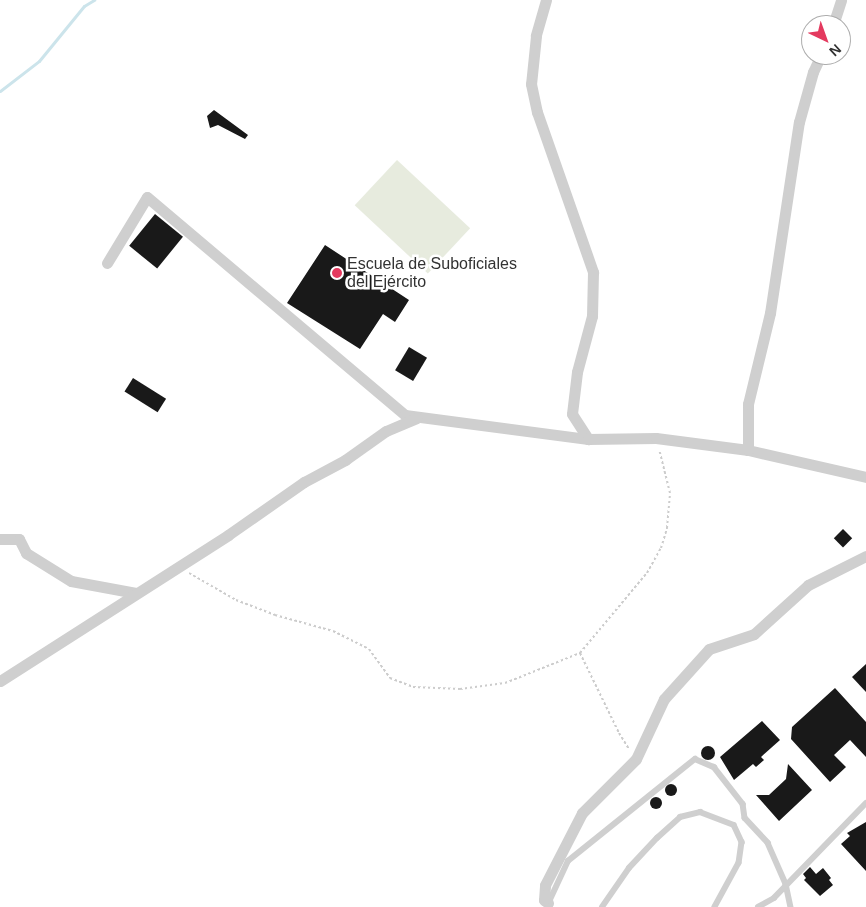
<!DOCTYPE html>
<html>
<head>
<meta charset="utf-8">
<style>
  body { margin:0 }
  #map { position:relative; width:866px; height:907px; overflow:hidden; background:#fff; font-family:Helvetica,sans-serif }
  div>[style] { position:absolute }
  .green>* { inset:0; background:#e7ebde; transform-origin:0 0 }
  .stream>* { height:3px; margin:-1.5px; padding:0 1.5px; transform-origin:1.5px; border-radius:1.5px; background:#cce4eb }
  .building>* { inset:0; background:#191919; transform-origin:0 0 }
  .round { border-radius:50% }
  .path>* { height:2px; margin-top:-1px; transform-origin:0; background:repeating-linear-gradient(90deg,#ccc 0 2.5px,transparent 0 5px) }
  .lane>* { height:5.5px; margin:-2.75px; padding:0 2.75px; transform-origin:2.75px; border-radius:2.75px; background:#cfcfcf }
  .street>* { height:11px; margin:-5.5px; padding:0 5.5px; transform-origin:5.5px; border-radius:5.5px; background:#cfcfcf }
  .dots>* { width:14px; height:14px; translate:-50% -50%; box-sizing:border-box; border:2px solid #fff; border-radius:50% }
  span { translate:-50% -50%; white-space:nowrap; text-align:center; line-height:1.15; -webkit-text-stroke:5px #fff; paint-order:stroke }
  .poi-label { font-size:16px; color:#323232 }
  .left { translate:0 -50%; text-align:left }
  .north { position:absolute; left:801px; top:15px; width:50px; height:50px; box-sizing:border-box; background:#fff; border:1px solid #adadad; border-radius:50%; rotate:138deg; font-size:14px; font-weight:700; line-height:20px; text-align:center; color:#323232 }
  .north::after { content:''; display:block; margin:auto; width:18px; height:22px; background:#e43a5f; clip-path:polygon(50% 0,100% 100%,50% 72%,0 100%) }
</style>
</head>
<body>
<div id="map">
  <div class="green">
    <i style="left:397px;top:160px;width:100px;height:62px;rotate:43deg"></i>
  </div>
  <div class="stream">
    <i style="left:0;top:91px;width:49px;rotate:-37.6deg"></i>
    <i style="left:39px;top:61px;width:71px;rotate:-50.7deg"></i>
    <i style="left:84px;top:6px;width:12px;rotate:-31deg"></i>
  </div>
  <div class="building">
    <i style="clip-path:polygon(214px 110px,248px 135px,245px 139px,218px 125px,210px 128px,207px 116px)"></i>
    <i style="left:155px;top:214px;width:36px;height:41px;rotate:39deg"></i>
    <i style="clip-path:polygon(325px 245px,409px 300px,395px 322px,383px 314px,360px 349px,287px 303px)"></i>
    <i style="left:409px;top:347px;width:21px;height:27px;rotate:31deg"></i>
    <i style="left:133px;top:378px;width:39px;height:16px;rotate:32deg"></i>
    <i style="left:843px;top:529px;width:13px;height:13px;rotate:45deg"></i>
    <i style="clip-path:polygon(866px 664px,866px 692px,852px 677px)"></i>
    <i style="clip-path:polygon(835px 688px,866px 722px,866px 757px,850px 740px,834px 755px,846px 767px,830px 782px,791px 739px,792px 727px)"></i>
    <i style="clip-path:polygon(762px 721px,780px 740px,761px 757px,764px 760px,756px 767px,753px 764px,734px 780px,720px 757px)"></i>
    <i class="round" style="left:701px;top:746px;width:14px;height:14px"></i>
    <i style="clip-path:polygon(788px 764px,812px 790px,779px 821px,756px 795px,769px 795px,786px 779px)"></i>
    <i class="round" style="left:665px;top:784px;width:12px;height:12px"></i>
    <i class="round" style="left:650px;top:797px;width:12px;height:12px"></i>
    <i style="clip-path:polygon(866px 822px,866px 871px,841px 844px,850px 836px,847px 833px)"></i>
    <i style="clip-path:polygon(810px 867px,816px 874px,823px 868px,831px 878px,829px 880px,833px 885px,820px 896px,804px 880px,806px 878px,803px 874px)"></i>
  </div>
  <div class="path">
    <i style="left:189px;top:573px;width:54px;rotate:29.9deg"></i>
    <i style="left:236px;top:600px;width:42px;rotate:21deg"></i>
    <i style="left:275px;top:615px;width:60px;rotate:15.4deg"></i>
    <i style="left:333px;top:631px;width:40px;rotate:26.6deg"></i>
    <i style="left:369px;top:649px;width:36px;rotate:54deg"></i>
    <i style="left:390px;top:678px;width:25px;rotate:21deg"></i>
    <i style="left:413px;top:687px;width:47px;rotate:2.4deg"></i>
    <i style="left:460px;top:689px;width:45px;rotate:-7.6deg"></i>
    <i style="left:505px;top:683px;width:81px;rotate:-21.8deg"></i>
    <i style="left:580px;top:653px;width:104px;rotate:-50.1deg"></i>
    <i style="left:647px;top:573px;width:29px;rotate:-61deg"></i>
    <i style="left:661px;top:548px;width:21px;rotate:-73deg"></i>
    <i style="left:667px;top:528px;width:35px;rotate:-85deg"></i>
    <i style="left:670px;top:493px;width:45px;rotate:-104deg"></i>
    <i style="left:580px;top:653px;width:89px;rotate:64deg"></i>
    <i style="left:619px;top:733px;width:19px;rotate:58deg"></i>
  </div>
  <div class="lane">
    <i style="left:548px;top:904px;width:47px;rotate:-65.1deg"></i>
    <i style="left:568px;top:861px;width:163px;rotate:-38.8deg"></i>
    <i style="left:695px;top:759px;width:21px;rotate:23deg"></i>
    <i style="left:714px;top:767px;width:47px;rotate:51.9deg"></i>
    <i style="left:743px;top:804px;width:14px;rotate:82deg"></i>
    <i style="left:745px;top:818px;width:34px;rotate:47deg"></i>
    <i style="left:768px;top:843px;width:45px;rotate:66.3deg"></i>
    <i style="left:786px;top:884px;width:24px;rotate:78deg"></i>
    <i style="left:602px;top:907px;width:47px;rotate:-55.3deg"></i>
    <i style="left:629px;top:868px;width:41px;rotate:-47deg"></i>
    <i style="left:657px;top:838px;width:31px;rotate:-42deg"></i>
    <i style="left:680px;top:817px;width:21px;rotate:-14deg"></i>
    <i style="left:700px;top:812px;width:36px;rotate:21deg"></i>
    <i style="left:734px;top:825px;width:19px;rotate:65deg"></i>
    <i style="left:742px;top:842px;width:21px;rotate:98deg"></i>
    <i style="left:739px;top:863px;width:50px;rotate:118.6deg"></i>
    <i style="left:758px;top:907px;width:18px;rotate:-29deg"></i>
    <i style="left:774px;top:898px;width:132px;rotate:-45.9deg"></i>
  </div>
  <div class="street">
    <i style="left:546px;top:0;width:37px;rotate:106deg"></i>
    <i style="left:536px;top:36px;width:48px;rotate:95.9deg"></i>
    <i style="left:531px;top:84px;width:29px;rotate:78deg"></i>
    <i style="left:537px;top:112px;width:170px;rotate:70.7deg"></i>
    <i style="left:593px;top:272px;width:44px;rotate:91.3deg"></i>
    <i style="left:592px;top:316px;width:58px;rotate:105deg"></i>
    <i style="left:577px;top:372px;width:42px;rotate:96.8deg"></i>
    <i style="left:572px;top:414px;width:30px;rotate:57deg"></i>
    <i style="left:833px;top:25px;width:26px;rotate:-72deg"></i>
    <i style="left:107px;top:263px;width:77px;rotate:-58.8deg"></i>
    <i style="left:147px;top:197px;width:338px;rotate:40.2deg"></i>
    <i style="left:405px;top:415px;width:185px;rotate:7.5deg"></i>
    <i style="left:588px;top:439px;width:68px;rotate:-0.8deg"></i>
    <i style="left:656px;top:438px;width:93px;rotate:7.4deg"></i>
    <i style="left:748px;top:450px;width:121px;rotate:12.9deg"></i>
    <i style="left:748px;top:450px;width:46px;rotate:-90deg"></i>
    <i style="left:748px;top:404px;width:94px;rotate:-76.4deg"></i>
    <i style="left:770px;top:313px;width:193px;rotate:-81.4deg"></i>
    <i style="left:799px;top:122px;width:52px;rotate:-74.4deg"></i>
    <i style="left:813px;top:72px;width:19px;rotate:-65deg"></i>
    <i style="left:0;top:539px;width:19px"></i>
    <i style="left:19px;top:539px;width:16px;rotate:63deg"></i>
    <i style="left:26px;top:553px;width:53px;rotate:31.9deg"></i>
    <i style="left:71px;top:581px;width:66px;rotate:10.5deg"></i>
    <i style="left:0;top:681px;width:271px;rotate:-32.6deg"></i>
    <i style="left:228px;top:535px;width:93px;rotate:-34.9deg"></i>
    <i style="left:304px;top:482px;width:47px;rotate:-28.2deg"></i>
    <i style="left:345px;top:460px;width:50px;rotate:-35.3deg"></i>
    <i style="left:386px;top:431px;width:33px;rotate:-23deg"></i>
    <i style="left:548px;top:903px;width:5px;rotate:-143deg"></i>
    <i style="left:544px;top:900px;width:15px;rotate:-86deg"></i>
    <i style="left:545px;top:885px;width:81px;rotate:-62.8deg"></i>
    <i style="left:582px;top:813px;width:76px;rotate:-45deg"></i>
    <i style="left:636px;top:759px;width:66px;rotate:-65deg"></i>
    <i style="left:664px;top:699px;width:67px;rotate:-48deg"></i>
    <i style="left:709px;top:649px;width:47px;rotate:-18.4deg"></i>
    <i style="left:754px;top:634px;width:73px;rotate:-42.2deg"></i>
    <i style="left:808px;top:585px;width:65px;rotate:-26.6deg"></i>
  </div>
  <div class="dots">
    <i style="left:337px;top:273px;background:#e43a5f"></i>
  </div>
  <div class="poi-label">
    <span class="left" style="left:347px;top:273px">Escuela de Suboficiales<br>del Ejército</span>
  </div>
  <div class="north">N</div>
</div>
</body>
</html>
